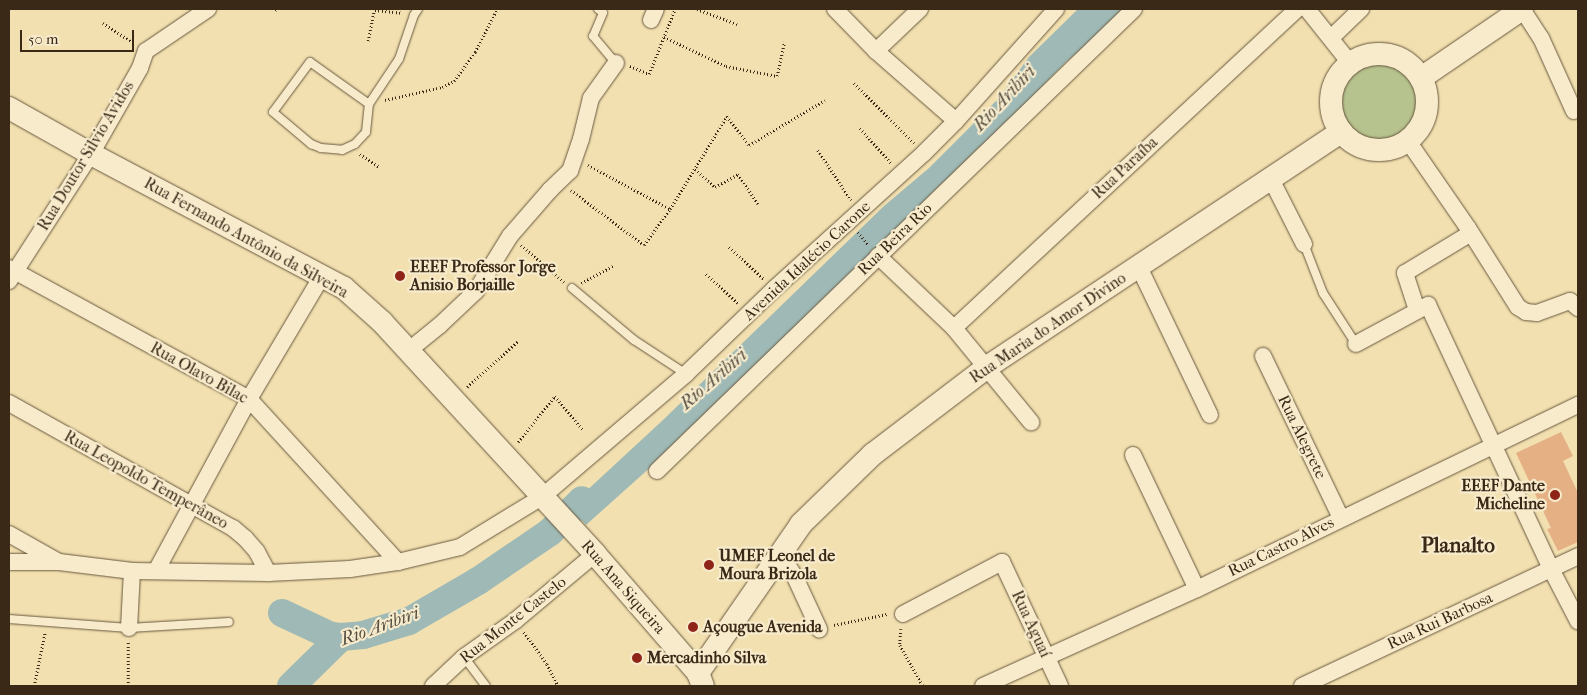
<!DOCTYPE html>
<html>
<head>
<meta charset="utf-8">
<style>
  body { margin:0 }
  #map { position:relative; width:1587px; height:695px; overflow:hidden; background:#f2e0b0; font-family:"IM FELL French Canon",serif }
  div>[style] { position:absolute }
  .green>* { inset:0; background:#b6c38e }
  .round { border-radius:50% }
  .water>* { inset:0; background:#9fbab6 }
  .river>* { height:28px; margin:-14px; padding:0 14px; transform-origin:14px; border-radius:14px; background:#9fbab6 }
  .building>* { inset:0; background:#e5b084 }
  .path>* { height:2.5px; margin-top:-1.25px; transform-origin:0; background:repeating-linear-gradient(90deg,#3b2918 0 1px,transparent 0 3.5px) }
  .roads { filter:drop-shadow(0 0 1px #69573e) drop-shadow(0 0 1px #69573e) }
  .lane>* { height:8px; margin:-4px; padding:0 4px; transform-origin:4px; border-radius:4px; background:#f7ebcc }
  .street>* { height:16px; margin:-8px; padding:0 8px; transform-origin:8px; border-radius:8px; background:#f7ebcc }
  .secondary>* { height:22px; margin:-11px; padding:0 11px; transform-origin:11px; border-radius:11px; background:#f7ebcc }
  .secondary>.ring { margin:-11px; padding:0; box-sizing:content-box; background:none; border:22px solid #f7ebcc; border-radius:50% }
  .dots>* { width:14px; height:14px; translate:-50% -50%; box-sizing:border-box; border:2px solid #f7ebcc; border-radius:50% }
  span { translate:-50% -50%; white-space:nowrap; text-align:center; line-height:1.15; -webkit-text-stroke:4.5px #f7ebcc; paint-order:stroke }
  .street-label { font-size:16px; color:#3b2918 }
  .poi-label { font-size:16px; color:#3b2918; font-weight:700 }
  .left { translate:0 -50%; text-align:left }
  .right { translate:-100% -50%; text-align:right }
  .water-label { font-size:18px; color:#544d40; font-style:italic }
  .district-label { font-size:21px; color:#3b2918; font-weight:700 }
  .frame { position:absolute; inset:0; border:10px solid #3b2918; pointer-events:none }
  .scale { position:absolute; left:20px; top:30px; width:114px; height:22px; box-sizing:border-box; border:2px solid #3b2918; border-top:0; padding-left:6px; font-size:15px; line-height:18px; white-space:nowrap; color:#3b2918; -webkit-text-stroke:4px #f7ebcc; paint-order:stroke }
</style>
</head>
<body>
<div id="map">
  <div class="green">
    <i class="round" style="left:1339px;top:60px;width:80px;height:80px"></i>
  </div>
  <div class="water">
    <i style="clip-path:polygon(1078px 9px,1130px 9px,1067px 61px,1009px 120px,653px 465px,586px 525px,569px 507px,663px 420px,884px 206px,929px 168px,999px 98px,1029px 57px)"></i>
  </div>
  <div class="river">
    <i style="left:282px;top:613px;width:54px;rotate:25.1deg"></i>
    <i style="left:331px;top:636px;width:10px;rotate:6deg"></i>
    <i style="left:341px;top:637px;width:22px;rotate:-5deg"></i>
    <i style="left:363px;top:635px;width:48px;rotate:-16.9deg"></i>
    <i style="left:409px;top:621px;width:80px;rotate:-30.1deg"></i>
    <i style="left:478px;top:581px;width:87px;rotate:-34.2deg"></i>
    <i style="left:550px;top:532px;width:45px;rotate:-45deg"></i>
    <i style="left:291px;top:686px;width:70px;rotate:-44.4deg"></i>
  </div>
  <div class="building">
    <i style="clip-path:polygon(1561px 432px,1573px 456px,1563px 461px,1578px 493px,1578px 542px,1558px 551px,1547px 529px,1551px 528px,1516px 453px)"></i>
  </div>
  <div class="path">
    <i style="left:697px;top:9px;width:43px;rotate:20.6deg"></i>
    <i style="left:275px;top:10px;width:2px;rotate:-27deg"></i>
    <i style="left:375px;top:10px;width:27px;rotate:6deg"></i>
    <i style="left:103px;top:23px;width:38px;rotate:33deg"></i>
    <i style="left:664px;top:37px;width:68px;rotate:25.1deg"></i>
    <i style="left:726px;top:66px;width:52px;rotate:11.1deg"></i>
    <i style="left:777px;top:76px;width:35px;rotate:-78deg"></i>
    <i style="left:368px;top:41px;width:32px;rotate:-79deg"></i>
    <i style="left:630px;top:66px;width:21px;rotate:23deg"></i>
    <i style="left:649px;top:74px;width:70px;rotate:-68.2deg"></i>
    <i style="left:854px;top:83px;width:85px;rotate:45deg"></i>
    <i style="left:385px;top:100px;width:58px;rotate:-12.8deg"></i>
    <i style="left:442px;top:87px;width:13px;rotate:-27deg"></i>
    <i style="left:454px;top:81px;width:36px;rotate:-54deg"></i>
    <i style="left:475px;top:52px;width:48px;rotate:-62.9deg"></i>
    <i style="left:860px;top:128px;width:48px;rotate:48.4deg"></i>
    <i style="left:818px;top:150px;width:60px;rotate:56.6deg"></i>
    <i style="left:360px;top:154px;width:23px;rotate:34deg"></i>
    <i style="left:588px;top:165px;width:93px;rotate:28.2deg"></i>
    <i style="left:695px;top:169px;width:27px;rotate:42deg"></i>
    <i style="left:715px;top:187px;width:26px;rotate:-29deg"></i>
    <i style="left:738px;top:174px;width:36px;rotate:56deg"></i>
    <i style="left:571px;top:190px;width:91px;rotate:37deg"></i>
    <i style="left:644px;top:245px;width:44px;rotate:-54.2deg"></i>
    <i style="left:670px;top:209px;width:109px;rotate:-58.5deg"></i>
    <i style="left:727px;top:116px;width:36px;rotate:53deg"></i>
    <i style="left:749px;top:145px;width:88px;rotate:-30.6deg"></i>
    <i style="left:858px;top:232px;width:17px;rotate:50deg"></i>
    <i style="left:521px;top:245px;width:57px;rotate:40.7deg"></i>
    <i style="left:729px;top:247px;width:47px;rotate:42.4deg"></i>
    <i style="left:706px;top:274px;width:43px;rotate:42.2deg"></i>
    <i style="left:581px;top:283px;width:38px;rotate:-28deg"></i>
    <i style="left:467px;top:387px;width:69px;rotate:-42deg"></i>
    <i style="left:518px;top:442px;width:59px;rotate:-51.2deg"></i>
    <i style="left:555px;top:396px;width:44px;rotate:50.5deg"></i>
    <i style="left:834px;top:625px;width:54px;rotate:-11.7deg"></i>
    <i style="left:901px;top:629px;width:16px;rotate:94deg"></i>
    <i style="left:900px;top:645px;width:47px;rotate:60.7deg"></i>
    <i style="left:524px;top:632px;width:39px;rotate:54deg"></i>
    <i style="left:547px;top:664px;width:25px;rotate:63deg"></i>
    <i style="left:34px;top:686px;width:55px;rotate:-78.5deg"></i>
    <i style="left:128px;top:686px;width:44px;rotate:-90deg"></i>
  </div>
  <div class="roads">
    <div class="lane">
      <i style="left:598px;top:9px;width:6px;rotate:39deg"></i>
      <i style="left:603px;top:13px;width:25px;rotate:113deg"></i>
      <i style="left:593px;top:36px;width:35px;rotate:50deg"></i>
      <i style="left:369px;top:104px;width:72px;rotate:-144.6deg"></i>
      <i style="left:310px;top:62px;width:62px;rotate:126.5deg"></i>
      <i style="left:273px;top:112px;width:50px;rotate:40.1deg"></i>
      <i style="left:311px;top:144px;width:11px;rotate:22deg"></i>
      <i style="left:321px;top:148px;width:21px;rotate:5deg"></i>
      <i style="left:342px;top:150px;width:14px;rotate:-25deg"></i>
      <i style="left:355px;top:144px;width:16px;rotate:-47deg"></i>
      <i style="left:366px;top:132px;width:28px;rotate:-84deg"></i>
      <i style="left:369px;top:104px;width:54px;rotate:-56.3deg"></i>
      <i style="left:399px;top:59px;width:46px;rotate:-71.2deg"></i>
      <i style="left:414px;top:15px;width:7px;rotate:-56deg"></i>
      <i style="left:1304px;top:244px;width:53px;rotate:68.8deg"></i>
      <i style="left:1323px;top:293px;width:61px;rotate:57.1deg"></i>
      <i style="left:572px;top:288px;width:81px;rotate:40deg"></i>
      <i style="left:634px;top:340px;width:62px;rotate:33.2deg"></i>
      <i style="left:9px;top:619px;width:120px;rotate:4.3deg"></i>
      <i style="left:129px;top:628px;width:100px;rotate:-3.4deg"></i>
      <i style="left:464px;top:657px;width:36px;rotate:53deg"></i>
    </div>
    <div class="street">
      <i style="left:835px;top:9px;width:59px;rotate:45.7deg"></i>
      <i style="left:876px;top:51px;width:106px;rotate:41.2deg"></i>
      <i style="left:1307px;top:9px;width:69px;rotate:51.5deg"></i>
      <i style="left:1522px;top:9px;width:35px;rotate:57deg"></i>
      <i style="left:1541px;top:38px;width:80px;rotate:65.7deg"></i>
      <i style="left:651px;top:20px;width:12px;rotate:-66deg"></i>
      <i style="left:1331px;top:38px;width:42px;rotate:-44deg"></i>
      <i style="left:876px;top:51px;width:61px;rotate:-43.7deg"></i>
      <i style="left:1408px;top:141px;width:106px;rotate:55.4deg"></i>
      <i style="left:1468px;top:228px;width:93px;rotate:57.7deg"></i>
      <i style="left:1518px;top:307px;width:9px;rotate:32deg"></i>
      <i style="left:1526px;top:312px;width:11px;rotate:5deg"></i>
      <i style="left:1537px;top:313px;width:35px;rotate:-20deg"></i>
      <i style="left:1570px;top:301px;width:11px;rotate:41deg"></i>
      <i style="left:1271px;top:179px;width:73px;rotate:63.1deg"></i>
      <i style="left:878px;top:256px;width:105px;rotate:43.5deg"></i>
      <i style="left:954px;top:328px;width:122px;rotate:50.7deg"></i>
      <i style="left:1139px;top:267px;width:164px;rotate:64.4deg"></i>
      <i style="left:9px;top:268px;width:273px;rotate:28.6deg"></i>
      <i style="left:249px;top:399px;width:221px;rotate:47.6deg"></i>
      <i style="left:9px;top:281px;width:151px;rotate:-57.2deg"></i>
      <i style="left:91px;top:154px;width:99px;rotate:-60.3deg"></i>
      <i style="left:140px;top:68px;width:18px;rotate:-71deg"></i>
      <i style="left:146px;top:51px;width:75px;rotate:-34.1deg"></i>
      <i style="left:1417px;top:310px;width:39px;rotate:-108deg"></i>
      <i style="left:1405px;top:273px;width:77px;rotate:-31.2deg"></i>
      <i style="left:954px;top:328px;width:468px;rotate:-42.9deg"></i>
      <i style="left:1356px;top:344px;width:82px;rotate:-28.4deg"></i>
      <i style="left:1428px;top:305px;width:291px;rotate:65deg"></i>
      <i style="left:1551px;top:569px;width:59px;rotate:62.6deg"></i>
      <i style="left:408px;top:351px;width:40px;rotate:-39deg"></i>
      <i style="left:439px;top:326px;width:51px;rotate:-43.4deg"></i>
      <i style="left:476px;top:291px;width:65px;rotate:-58.3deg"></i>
      <i style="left:510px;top:236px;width:61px;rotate:-49deg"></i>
      <i style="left:550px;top:190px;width:28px;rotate:-44deg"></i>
      <i style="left:570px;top:171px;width:34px;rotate:-71deg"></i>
      <i style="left:581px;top:139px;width:42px;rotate:-76.3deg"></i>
      <i style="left:591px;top:98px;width:43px;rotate:-54.5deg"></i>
      <i style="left:1263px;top:356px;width:180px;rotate:64.3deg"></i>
      <i style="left:9px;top:403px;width:257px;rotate:29.2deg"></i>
      <i style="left:233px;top:528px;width:16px;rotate:40deg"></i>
      <i style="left:245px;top:538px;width:18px;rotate:49deg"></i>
      <i style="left:257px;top:552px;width:24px;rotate:62deg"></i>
      <i style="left:1133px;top:455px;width:148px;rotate:64.5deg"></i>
      <i style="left:657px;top:471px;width:664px;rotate:-44.08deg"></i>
      <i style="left:9px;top:534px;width:55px;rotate:29.4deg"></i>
      <i style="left:780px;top:553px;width:26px;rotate:58deg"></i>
      <i style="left:794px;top:575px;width:60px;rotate:65.2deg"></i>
      <i style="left:9px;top:562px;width:50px"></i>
      <i style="left:59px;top:562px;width:74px;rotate:7deg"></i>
      <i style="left:132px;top:571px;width:136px;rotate:0.8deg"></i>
      <i style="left:268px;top:573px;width:82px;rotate:-2.8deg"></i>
      <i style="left:350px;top:569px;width:49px;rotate:-8.3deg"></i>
      <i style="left:398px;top:562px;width:64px;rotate:-13.6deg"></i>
      <i style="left:460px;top:547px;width:96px;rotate:-31.4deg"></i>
      <i style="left:542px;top:497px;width:189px;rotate:-40.5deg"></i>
      <i style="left:686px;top:374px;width:122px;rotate:-44deg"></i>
      <i style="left:774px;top:289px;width:202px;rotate:-42.2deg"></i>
      <i style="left:924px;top:153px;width:45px;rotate:-45deg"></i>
      <i style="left:956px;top:121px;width:150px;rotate:-48.2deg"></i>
      <i style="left:156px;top:571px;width:196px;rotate:-61.6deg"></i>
      <i style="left:249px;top:399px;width:143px;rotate:-59.3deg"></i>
      <i style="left:903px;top:614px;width:112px;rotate:-27.7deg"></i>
      <i style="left:1002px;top:562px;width:137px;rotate:64.9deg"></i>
      <i style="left:129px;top:628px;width:57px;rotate:-87deg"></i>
      <i style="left:433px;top:686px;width:42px;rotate:-43.1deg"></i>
      <i style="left:464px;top:657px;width:64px;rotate:-35.4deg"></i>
      <i style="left:516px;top:620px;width:103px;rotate:-39.9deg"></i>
      <i style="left:983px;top:686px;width:235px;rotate:-24.4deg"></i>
      <i style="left:1197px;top:589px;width:423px;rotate:-25.8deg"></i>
      <i style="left:1302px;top:686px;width:305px;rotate:-25.2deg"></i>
    </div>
    <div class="secondary">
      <i class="ring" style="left:1331px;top:54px;width:74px;height:74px"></i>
      <i style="left:1421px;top:78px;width:122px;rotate:-34.3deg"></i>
      <i style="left:9px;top:108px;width:94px;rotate:29.3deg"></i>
      <i style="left:91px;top:154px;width:286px;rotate:27.9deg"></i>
      <i style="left:344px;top:288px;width:51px;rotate:41.8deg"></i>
      <i style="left:382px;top:322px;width:315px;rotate:47.4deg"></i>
      <i style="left:595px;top:554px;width:157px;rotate:49.1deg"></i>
      <i style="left:698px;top:673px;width:14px;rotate:69deg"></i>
      <i style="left:698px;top:673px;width:181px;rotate:-55.3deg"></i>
      <i style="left:801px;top:524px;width:100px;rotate:-44.2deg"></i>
      <i style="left:873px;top:454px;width:143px;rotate:-37.3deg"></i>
      <i style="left:987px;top:367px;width:425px;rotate:-33.6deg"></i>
    </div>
  </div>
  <div class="dots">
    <i style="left:400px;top:276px;background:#8f2418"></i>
    <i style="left:1555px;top:495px;background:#8f2418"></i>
    <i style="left:709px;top:565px;background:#8f2418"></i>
    <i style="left:693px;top:627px;background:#8f2418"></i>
    <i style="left:637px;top:658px;background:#8f2418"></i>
  </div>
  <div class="street-label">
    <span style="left:86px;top:156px;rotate:-59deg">Rua Doutor Silvio Avidos</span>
    <span style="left:1125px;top:168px;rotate:-43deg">Rua Paraíba</span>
    <span style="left:246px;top:238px;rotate:29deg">Rua Fernando Antônio da Silveira</span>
    <span style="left:895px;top:239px;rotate:-44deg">Rua Beira Rio</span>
    <span style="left:807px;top:261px;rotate:-43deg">Avenida Idalécio Carone</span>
    <span style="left:1048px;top:328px;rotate:-34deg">Rua Maria do Amor Divino</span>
    <span style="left:199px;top:373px;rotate:29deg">Rua Olavo Bilac</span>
    <span style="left:1302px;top:437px;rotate:64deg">Rua Alegrete</span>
    <span style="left:146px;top:480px;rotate:29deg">Rua Leopoldo Temperâneo</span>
    <span style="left:1281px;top:547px;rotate:-26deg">Rua Castro Alves</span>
    <span style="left:623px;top:587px;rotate:49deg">Rua Ana Siqueira</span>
    <span style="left:513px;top:620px;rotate:-38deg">Rua Monte Castelo</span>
    <span style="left:1440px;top:621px;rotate:-25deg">Rua Rui Barbosa</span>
    <span style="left:1031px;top:624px;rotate:65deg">Rua Aguaí</span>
  </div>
  <div class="poi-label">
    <span class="left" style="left:410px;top:276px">EEEF Professor Jorge<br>Anisio Borjaille</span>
    <span class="right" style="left:1545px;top:495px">EEEF Dante<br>Micheline</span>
    <span class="left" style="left:719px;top:565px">UMEF Leonel de<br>Moura Brizola</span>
    <span class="left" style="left:703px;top:627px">Açougue Avenida</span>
    <span class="left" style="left:647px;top:658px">Mercadinho Silva</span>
  </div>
  <div class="water-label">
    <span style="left:1005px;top:99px;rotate:-47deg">Rio Aribiri</span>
    <span style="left:714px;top:380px;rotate:-41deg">Rio Aribiri</span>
    <span style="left:380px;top:627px;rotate:-20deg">Rio Aribiri</span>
  </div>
  <div class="district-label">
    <span style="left:1458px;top:545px">Planalto</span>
  </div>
  <div class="frame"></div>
  <div class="scale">50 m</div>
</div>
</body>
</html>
